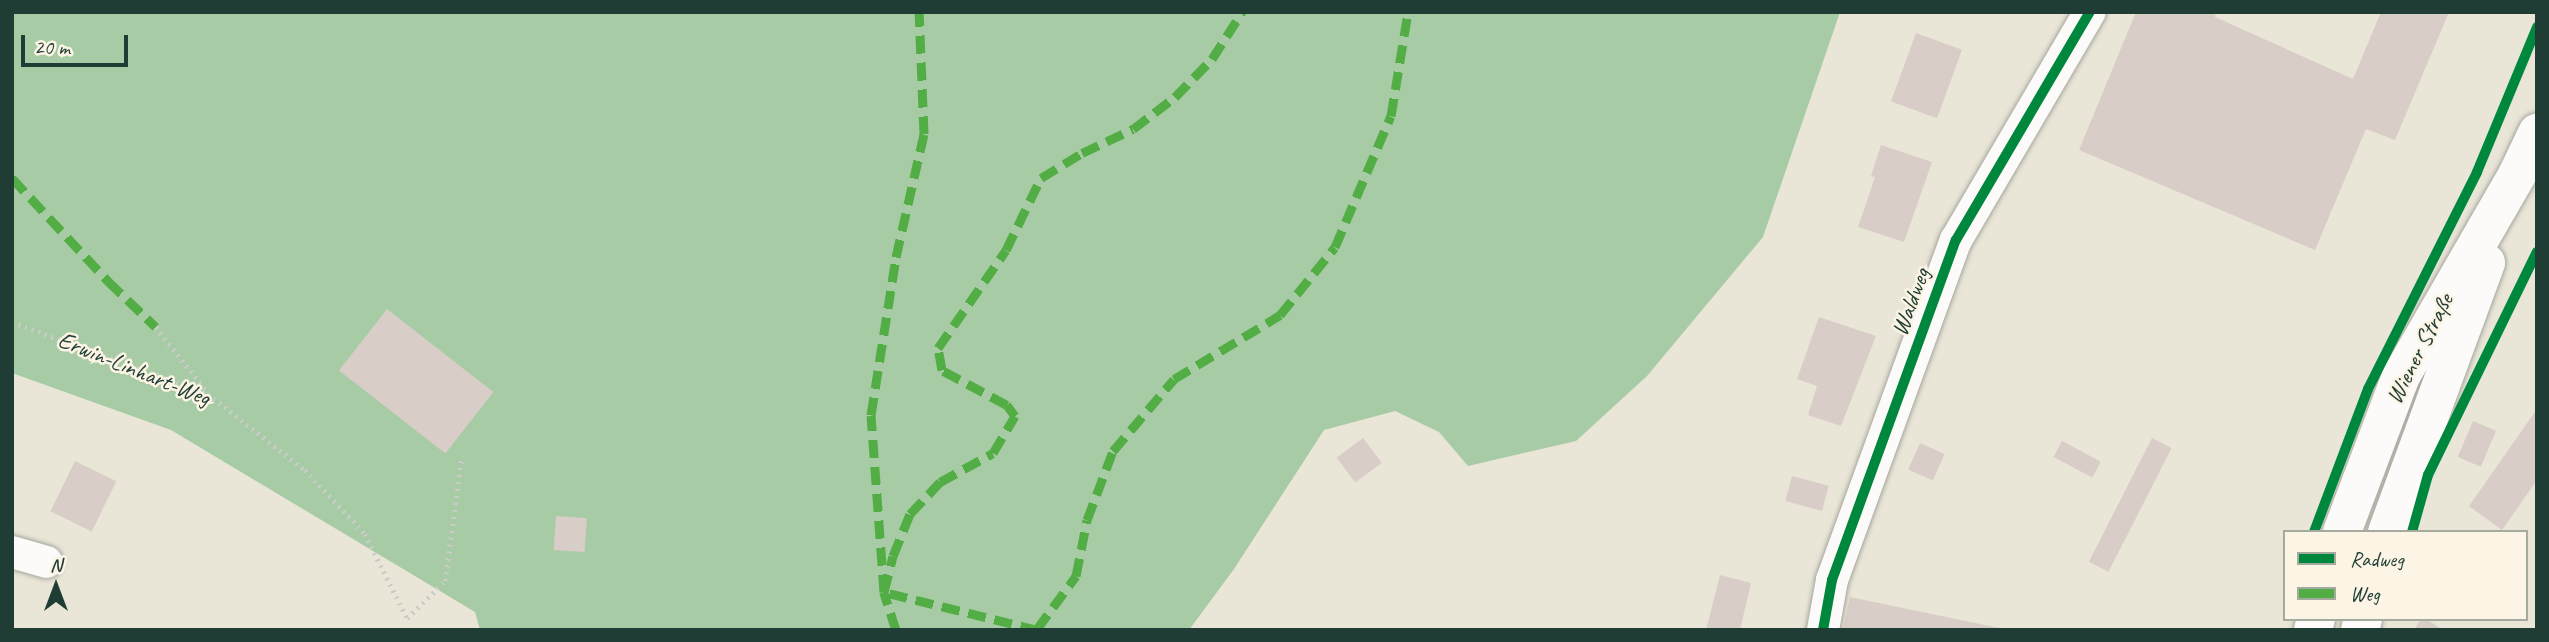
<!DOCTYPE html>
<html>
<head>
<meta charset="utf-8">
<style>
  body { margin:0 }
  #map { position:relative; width:2549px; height:642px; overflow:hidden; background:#e9e5d7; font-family:Caveat,sans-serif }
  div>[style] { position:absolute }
  .forest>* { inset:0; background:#a7cba4 }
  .building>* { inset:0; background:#d9cdc7; transform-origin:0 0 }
  .path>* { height:4.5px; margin-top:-2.25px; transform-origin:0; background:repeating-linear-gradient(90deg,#caccc8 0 2px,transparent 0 7px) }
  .roads { filter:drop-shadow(0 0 2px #a5a79e) drop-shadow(0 0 2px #a5a79e) }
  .street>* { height:32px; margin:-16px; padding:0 16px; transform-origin:16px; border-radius:16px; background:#fcfbf9 }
  .primary>* { height:38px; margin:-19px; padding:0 19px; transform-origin:19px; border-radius:19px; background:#fcfbf9 }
  .quiet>* { height:9px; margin-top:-4.5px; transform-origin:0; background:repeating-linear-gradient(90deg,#52ad45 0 18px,transparent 0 27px) }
  .cycleway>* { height:10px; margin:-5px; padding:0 5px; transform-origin:5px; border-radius:5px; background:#00873e }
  span { translate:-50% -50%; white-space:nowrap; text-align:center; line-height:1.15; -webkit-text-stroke:5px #fcf5e5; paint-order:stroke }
  .street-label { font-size:24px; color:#1f3d34 }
  .frame { position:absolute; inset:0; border:14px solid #1f3d34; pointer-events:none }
  .legend { position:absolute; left:2283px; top:530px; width:245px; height:91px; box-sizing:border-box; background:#fcf5e5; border:2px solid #a4ab9e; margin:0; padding:9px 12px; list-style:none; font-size:21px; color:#1f3d34 }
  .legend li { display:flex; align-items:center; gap:14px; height:35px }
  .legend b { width:35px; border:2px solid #a4ab9e }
  .north { position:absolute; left:21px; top:551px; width:70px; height:70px; -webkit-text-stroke:5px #fcf5e5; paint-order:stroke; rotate:0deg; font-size:19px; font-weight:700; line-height:28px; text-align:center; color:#1f3d34 }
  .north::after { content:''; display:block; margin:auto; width:24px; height:32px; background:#1f3d34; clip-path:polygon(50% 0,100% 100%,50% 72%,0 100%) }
  .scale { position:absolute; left:21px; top:35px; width:107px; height:32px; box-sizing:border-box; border:4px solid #1f3d34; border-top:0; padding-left:9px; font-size:21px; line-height:24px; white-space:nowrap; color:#1f3d34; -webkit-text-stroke:5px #fcf5e5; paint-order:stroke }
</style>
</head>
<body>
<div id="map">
  <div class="forest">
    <i style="clip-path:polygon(12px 12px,1840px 12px,1763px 237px,1647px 376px,1576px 441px,1468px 466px,1439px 432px,1395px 411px,1324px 430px,1234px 569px,1189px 630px,480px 630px,475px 612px,171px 430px,12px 373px)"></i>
  </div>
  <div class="building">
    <i style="clip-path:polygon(2136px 12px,2216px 12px,2215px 17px,2353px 79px,2381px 12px,2449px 12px,2395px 140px,2366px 129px,2315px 250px,2079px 150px)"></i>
    <i style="left:1916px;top:33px;width:49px;height:73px;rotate:20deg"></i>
    <i style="clip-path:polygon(1881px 145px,1932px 162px,1904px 242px,1858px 227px,1875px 177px,1871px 176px)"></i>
    <i style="left:387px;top:309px;width:135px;height:78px;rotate:38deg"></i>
    <i style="clip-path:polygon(1819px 317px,1876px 336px,1841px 426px,1808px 415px,1817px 386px,1797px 379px)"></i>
    <i style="clip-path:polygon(2537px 409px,2537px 480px,2502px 530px,2469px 506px)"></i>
    <i style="left:2473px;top:421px;width:25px;height:39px;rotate:23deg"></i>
    <i style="left:1363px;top:438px;width:31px;height:33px;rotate:53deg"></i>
    <i style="left:2152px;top:438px;width:22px;height:139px;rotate:27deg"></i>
    <i style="left:2062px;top:441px;width:44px;height:18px;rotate:28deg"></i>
    <i style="left:1920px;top:443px;width:27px;height:29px;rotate:24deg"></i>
    <i style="left:75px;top:461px;width:46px;height:56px;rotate:26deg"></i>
    <i style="left:1792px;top:476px;width:38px;height:26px;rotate:15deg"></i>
    <i style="left:556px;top:516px;width:31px;height:34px;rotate:4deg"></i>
    <i style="clip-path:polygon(1720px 575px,1751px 583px,1740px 630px,1706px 630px)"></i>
    <i style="clip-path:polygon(1850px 597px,2004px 629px,2004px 630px,1843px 630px)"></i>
    <i style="clip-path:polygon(2421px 619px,2426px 619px,2443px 630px,2414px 630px)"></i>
  </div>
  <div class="path">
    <i style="left:12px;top:322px;width:209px;rotate:20.2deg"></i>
    <i style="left:208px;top:394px;width:123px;rotate:38.1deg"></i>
    <i style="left:305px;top:470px;width:88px;rotate:46.8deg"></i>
    <i style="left:365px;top:534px;width:94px;rotate:63.4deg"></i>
    <i style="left:407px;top:618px;width:53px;rotate:-44.2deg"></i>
    <i style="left:445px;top:581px;width:126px;rotate:-82.3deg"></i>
    <i style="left:156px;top:327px;width:84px;rotate:51.8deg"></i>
  </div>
  <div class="roads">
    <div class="street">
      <i style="left:12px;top:552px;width:36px;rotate:16deg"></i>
      <i style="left:1823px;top:630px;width:51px;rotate:-79.8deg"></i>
      <i style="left:1832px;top:580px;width:362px;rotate:-70deg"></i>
      <i style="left:1956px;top:240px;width:264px;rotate:-59.6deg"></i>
    </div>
    <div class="primary">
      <i style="left:2342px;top:532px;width:167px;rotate:-69.3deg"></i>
      <i style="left:2401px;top:376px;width:232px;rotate:-60deg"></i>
      <i style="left:2517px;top:175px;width:47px;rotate:-64.5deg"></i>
      <i style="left:2387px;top:532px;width:287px;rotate:-69.8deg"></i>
      <i style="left:2313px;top:630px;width:11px;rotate:-75deg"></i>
      <i style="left:2360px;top:630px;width:11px;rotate:-75deg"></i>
    </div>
  </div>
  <div class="quiet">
    <i style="left:12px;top:178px;width:141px;rotate:47deg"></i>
    <i style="left:108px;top:281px;width:66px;rotate:43.8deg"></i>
    <i style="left:1037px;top:629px;width:66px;rotate:-53.7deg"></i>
    <i style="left:1076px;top:576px;width:57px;rotate:-78.9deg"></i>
    <i style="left:1087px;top:520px;width:74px;rotate:-69.4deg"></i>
    <i style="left:1113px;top:451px;width:94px;rotate:-49.7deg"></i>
    <i style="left:1174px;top:379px;width:124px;rotate:-31.1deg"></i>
    <i style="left:1280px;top:315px;width:87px;rotate:-51deg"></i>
    <i style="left:1335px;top:247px;width:142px;rotate:-66.9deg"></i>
    <i style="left:1391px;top:116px;width:105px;rotate:-80.7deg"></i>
    <i style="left:896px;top:630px;width:40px;rotate:-108deg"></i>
    <i style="left:884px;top:592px;width:177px;rotate:-94.2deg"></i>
    <i style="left:871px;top:415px;width:160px;rotate:-81deg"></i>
    <i style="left:896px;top:257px;width:126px;rotate:-77.2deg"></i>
    <i style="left:924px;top:134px;width:122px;rotate:-92.3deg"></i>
    <i style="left:1038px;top:630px;width:159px;rotate:-166.1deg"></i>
    <i style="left:884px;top:592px;width:37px;rotate:-76deg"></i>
    <i style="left:893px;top:556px;width:45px;rotate:-68deg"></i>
    <i style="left:910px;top:514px;width:44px;rotate:-46.8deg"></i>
    <i style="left:940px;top:482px;width:60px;rotate:-28.7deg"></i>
    <i style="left:993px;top:453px;width:43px;rotate:-59.3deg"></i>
    <i style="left:1015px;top:416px;width:14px;rotate:-126deg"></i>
    <i style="left:1007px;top:405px;width:74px;rotate:-151.7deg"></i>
    <i style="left:942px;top:370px;width:22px;rotate:-100deg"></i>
    <i style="left:938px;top:348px;width:119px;rotate:-55.2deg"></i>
    <i style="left:1006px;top:250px;width:80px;rotate:-64.1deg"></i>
    <i style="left:1041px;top:178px;width:48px;rotate:-31.4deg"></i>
    <i style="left:1082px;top:153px;width:56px;rotate:-25.2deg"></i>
    <i style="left:1133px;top:129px;width:53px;rotate:-37.3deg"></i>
    <i style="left:1175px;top:97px;width:53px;rotate:-45.8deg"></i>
    <i style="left:1212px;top:59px;width:56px;rotate:-57.4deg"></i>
  </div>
  <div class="cycleway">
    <i style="left:2314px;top:532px;width:153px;rotate:-69.3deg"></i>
    <i style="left:2368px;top:389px;width:243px;rotate:-63.3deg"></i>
    <i style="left:2477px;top:172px;width:157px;rotate:-67.5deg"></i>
    <i style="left:2412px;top:532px;width:59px;rotate:-74.3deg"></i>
    <i style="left:2428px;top:475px;width:248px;rotate:-64deg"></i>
    <i style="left:1823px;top:630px;width:51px;rotate:-79.8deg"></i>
    <i style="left:1832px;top:580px;width:362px;rotate:-70deg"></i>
    <i style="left:1956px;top:240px;width:264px;rotate:-59.6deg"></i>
  </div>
  <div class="street-label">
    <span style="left:1911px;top:302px;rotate:-70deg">Waldweg</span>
    <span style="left:2420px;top:349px;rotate:-63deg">Wiener Straße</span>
    <span style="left:134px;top:369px;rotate:22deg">Erwin-Linhart-Weg</span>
  </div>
  <div class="frame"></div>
  <ul class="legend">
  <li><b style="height:9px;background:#00873e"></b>Radweg</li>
  <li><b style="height:9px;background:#52ad45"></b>Weg</li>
  </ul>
  <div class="north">N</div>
  <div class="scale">20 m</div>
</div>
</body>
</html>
